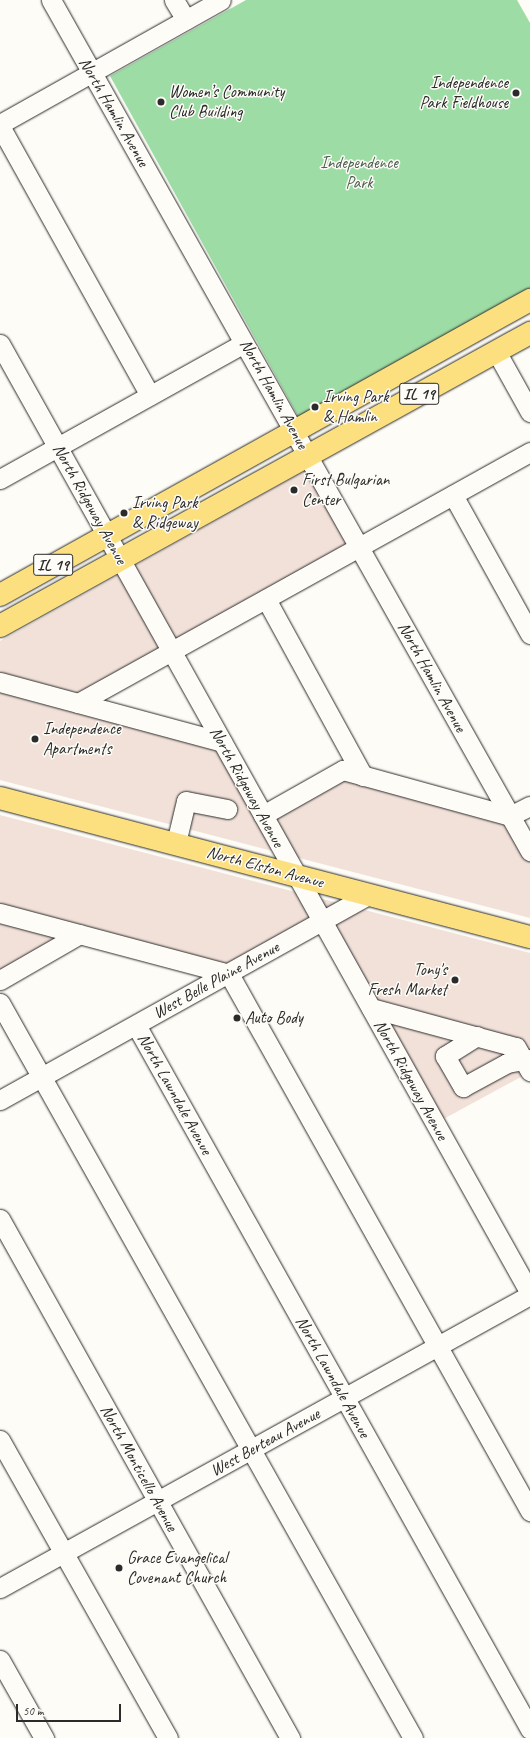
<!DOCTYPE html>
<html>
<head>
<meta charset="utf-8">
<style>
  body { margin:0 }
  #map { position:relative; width:530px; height:1738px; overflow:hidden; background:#fdfcf7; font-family:Caveat,sans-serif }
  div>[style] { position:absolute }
  .built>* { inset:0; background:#f2e1d9 }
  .green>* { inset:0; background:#9ddca5 }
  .roads { filter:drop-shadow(0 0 1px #2b2b2b) drop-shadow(0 0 1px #2b2b2b) }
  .minor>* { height:19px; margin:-9.5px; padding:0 9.5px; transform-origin:9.5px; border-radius:9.5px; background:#fdfcf7 }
  .major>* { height:22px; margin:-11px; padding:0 11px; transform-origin:11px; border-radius:11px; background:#fce080 }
  .dots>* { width:11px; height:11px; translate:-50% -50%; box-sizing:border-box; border:2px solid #fdfcf7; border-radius:50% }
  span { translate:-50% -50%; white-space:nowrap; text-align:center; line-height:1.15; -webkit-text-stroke:3px #fdfcf7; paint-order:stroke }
  .shield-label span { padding:1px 3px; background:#fdfcf7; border:1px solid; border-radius:3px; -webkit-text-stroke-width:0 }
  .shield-label { font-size:16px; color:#2b2b2b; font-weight:700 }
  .poi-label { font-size:17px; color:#2b2b2b }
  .right { translate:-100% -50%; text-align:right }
  .left { translate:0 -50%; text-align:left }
  .street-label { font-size:17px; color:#2b2b2b }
  .park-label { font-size:17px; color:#4d6050 }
  .scale { position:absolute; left:16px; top:1704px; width:105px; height:18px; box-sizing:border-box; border:2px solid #2b2b2b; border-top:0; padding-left:5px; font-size:12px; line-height:14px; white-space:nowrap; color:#2b2b2b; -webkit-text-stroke:3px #fdfcf7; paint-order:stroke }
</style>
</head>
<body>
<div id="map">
  <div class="built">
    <i style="clip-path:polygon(312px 467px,356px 547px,74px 703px,222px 744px,263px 817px,342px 773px,509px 820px,530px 857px,530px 918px,0 780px,0 641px)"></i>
    <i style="clip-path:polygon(0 815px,530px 953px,530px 1072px,438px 1122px,325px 919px,230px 971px,83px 933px,0 978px)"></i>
  </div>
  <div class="green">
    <i style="clip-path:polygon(246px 0,517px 0,530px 23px,530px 289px,299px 418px,110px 76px)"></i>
  </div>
  <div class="roads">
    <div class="minor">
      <i style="left:51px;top:0;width:977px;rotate:60.63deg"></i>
      <i style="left:174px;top:0;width:23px;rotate:59deg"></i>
      <i style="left:0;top:124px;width:253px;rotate:-29.3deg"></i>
      <i style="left:0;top:126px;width:308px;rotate:60.9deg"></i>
      <i style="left:0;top:344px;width:1087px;rotate:60.82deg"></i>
      <i style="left:496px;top:351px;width:70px;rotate:60.9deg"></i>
      <i style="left:0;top:479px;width:279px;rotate:-29.1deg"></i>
      <i style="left:453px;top:495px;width:159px;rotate:61deg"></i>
      <i style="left:266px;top:599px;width:202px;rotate:61.3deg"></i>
      <i style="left:0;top:682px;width:230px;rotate:15.1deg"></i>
      <i style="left:78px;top:703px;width:517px;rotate:-29.04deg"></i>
      <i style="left:263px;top:815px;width:92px;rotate:-29.4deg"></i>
      <i style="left:343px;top:770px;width:173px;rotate:15.4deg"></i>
      <i style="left:510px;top:816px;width:22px;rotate:-27deg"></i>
      <i style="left:176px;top:843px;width:43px;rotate:-76.6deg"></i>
      <i style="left:186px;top:801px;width:42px;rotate:11deg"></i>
      <i style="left:0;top:913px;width:237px;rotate:14.9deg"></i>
      <i style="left:229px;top:974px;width:616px;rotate:60.73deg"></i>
      <i style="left:0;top:980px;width:92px;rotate:-29.9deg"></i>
      <i style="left:0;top:1003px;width:843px;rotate:60.67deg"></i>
      <i style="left:371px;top:1008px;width:150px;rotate:15.1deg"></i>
      <i style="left:516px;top:1047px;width:28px;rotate:60deg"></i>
      <i style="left:136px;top:1025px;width:807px;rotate:60.77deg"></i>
      <i style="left:477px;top:1036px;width:38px;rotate:148deg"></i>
      <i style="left:445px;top:1056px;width:36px;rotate:60deg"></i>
      <i style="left:463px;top:1087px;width:50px;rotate:-28.6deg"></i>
      <i style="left:507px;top:1063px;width:23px;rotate:-10deg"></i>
      <i style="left:0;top:1100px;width:422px;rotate:-29.1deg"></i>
      <i style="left:0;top:1219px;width:595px;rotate:60.8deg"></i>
      <i style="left:0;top:1440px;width:342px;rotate:60.6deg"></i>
      <i style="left:0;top:1588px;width:606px;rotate:-28.94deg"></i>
      <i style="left:0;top:1660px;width:90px;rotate:60.6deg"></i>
    </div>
    <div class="major">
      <i style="left:0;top:595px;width:607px;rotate:-29.1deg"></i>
      <i style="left:0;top:626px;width:606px;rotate:-28.94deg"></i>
      <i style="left:0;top:798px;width:548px;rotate:14.7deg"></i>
    </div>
  </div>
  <div class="dots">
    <i style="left:516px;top:93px;background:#2b2b2b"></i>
    <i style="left:161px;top:102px;background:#2b2b2b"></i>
    <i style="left:315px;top:407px;background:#2b2b2b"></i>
    <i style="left:294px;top:490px;background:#2b2b2b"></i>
    <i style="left:124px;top:513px;background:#2b2b2b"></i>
    <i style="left:35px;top:739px;background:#2b2b2b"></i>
    <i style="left:455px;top:980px;background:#2b2b2b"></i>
    <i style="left:237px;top:1018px;background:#2b2b2b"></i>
    <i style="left:119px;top:1568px;background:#2b2b2b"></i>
  </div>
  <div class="shield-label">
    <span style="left:419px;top:394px">IL 19</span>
    <span style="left:53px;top:565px">IL 19</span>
  </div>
  <div class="poi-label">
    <span class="right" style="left:508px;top:93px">Independence<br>Park Fieldhouse</span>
    <span class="left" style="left:169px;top:102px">Women’s Community<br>Club Building</span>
    <span class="left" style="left:323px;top:407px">Irving Park<br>&amp; Hamlin</span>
    <span class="left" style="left:302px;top:490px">First Bulgarian<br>Center</span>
    <span class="left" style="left:132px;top:513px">Irving Park<br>&amp; Ridgeway</span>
    <span class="left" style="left:43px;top:739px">Independence<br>Apartments</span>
    <span class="right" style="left:447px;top:980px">Tony's<br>Fresh Market</span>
    <span class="left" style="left:245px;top:1018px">Auto Body</span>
    <span class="left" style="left:127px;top:1568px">Grace Evangelical<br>Covenant Church</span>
  </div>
  <div class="street-label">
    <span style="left:114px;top:112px;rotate:60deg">North Hamlin Avenue</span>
    <span style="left:274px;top:394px;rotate:61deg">North Hamlin Avenue</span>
    <span style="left:90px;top:504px;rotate:61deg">North Ridgeway Avenue</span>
    <span style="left:432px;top:677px;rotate:61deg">North Hamlin Avenue</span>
    <span style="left:247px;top:787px;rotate:61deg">North Ridgeway Avenue</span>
    <span style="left:265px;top:867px;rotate:15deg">North Elston Avenue</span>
    <span style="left:216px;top:980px;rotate:-29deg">West Belle Plaine Avenue</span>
    <span style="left:411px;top:1080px;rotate:61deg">North Ridgeway Avenue</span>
    <span style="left:175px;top:1094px;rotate:61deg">North Lawndale Avenue</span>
    <span style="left:333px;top:1377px;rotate:61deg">North Lawndale Avenue</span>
    <span style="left:265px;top:1442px;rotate:-29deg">West Berteau Avenue</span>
    <span style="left:139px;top:1468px;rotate:61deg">North Monticello Avenue</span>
  </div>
  <div class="park-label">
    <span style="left:359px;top:173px">Independence<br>Park</span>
  </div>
  <div class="scale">50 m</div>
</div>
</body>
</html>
